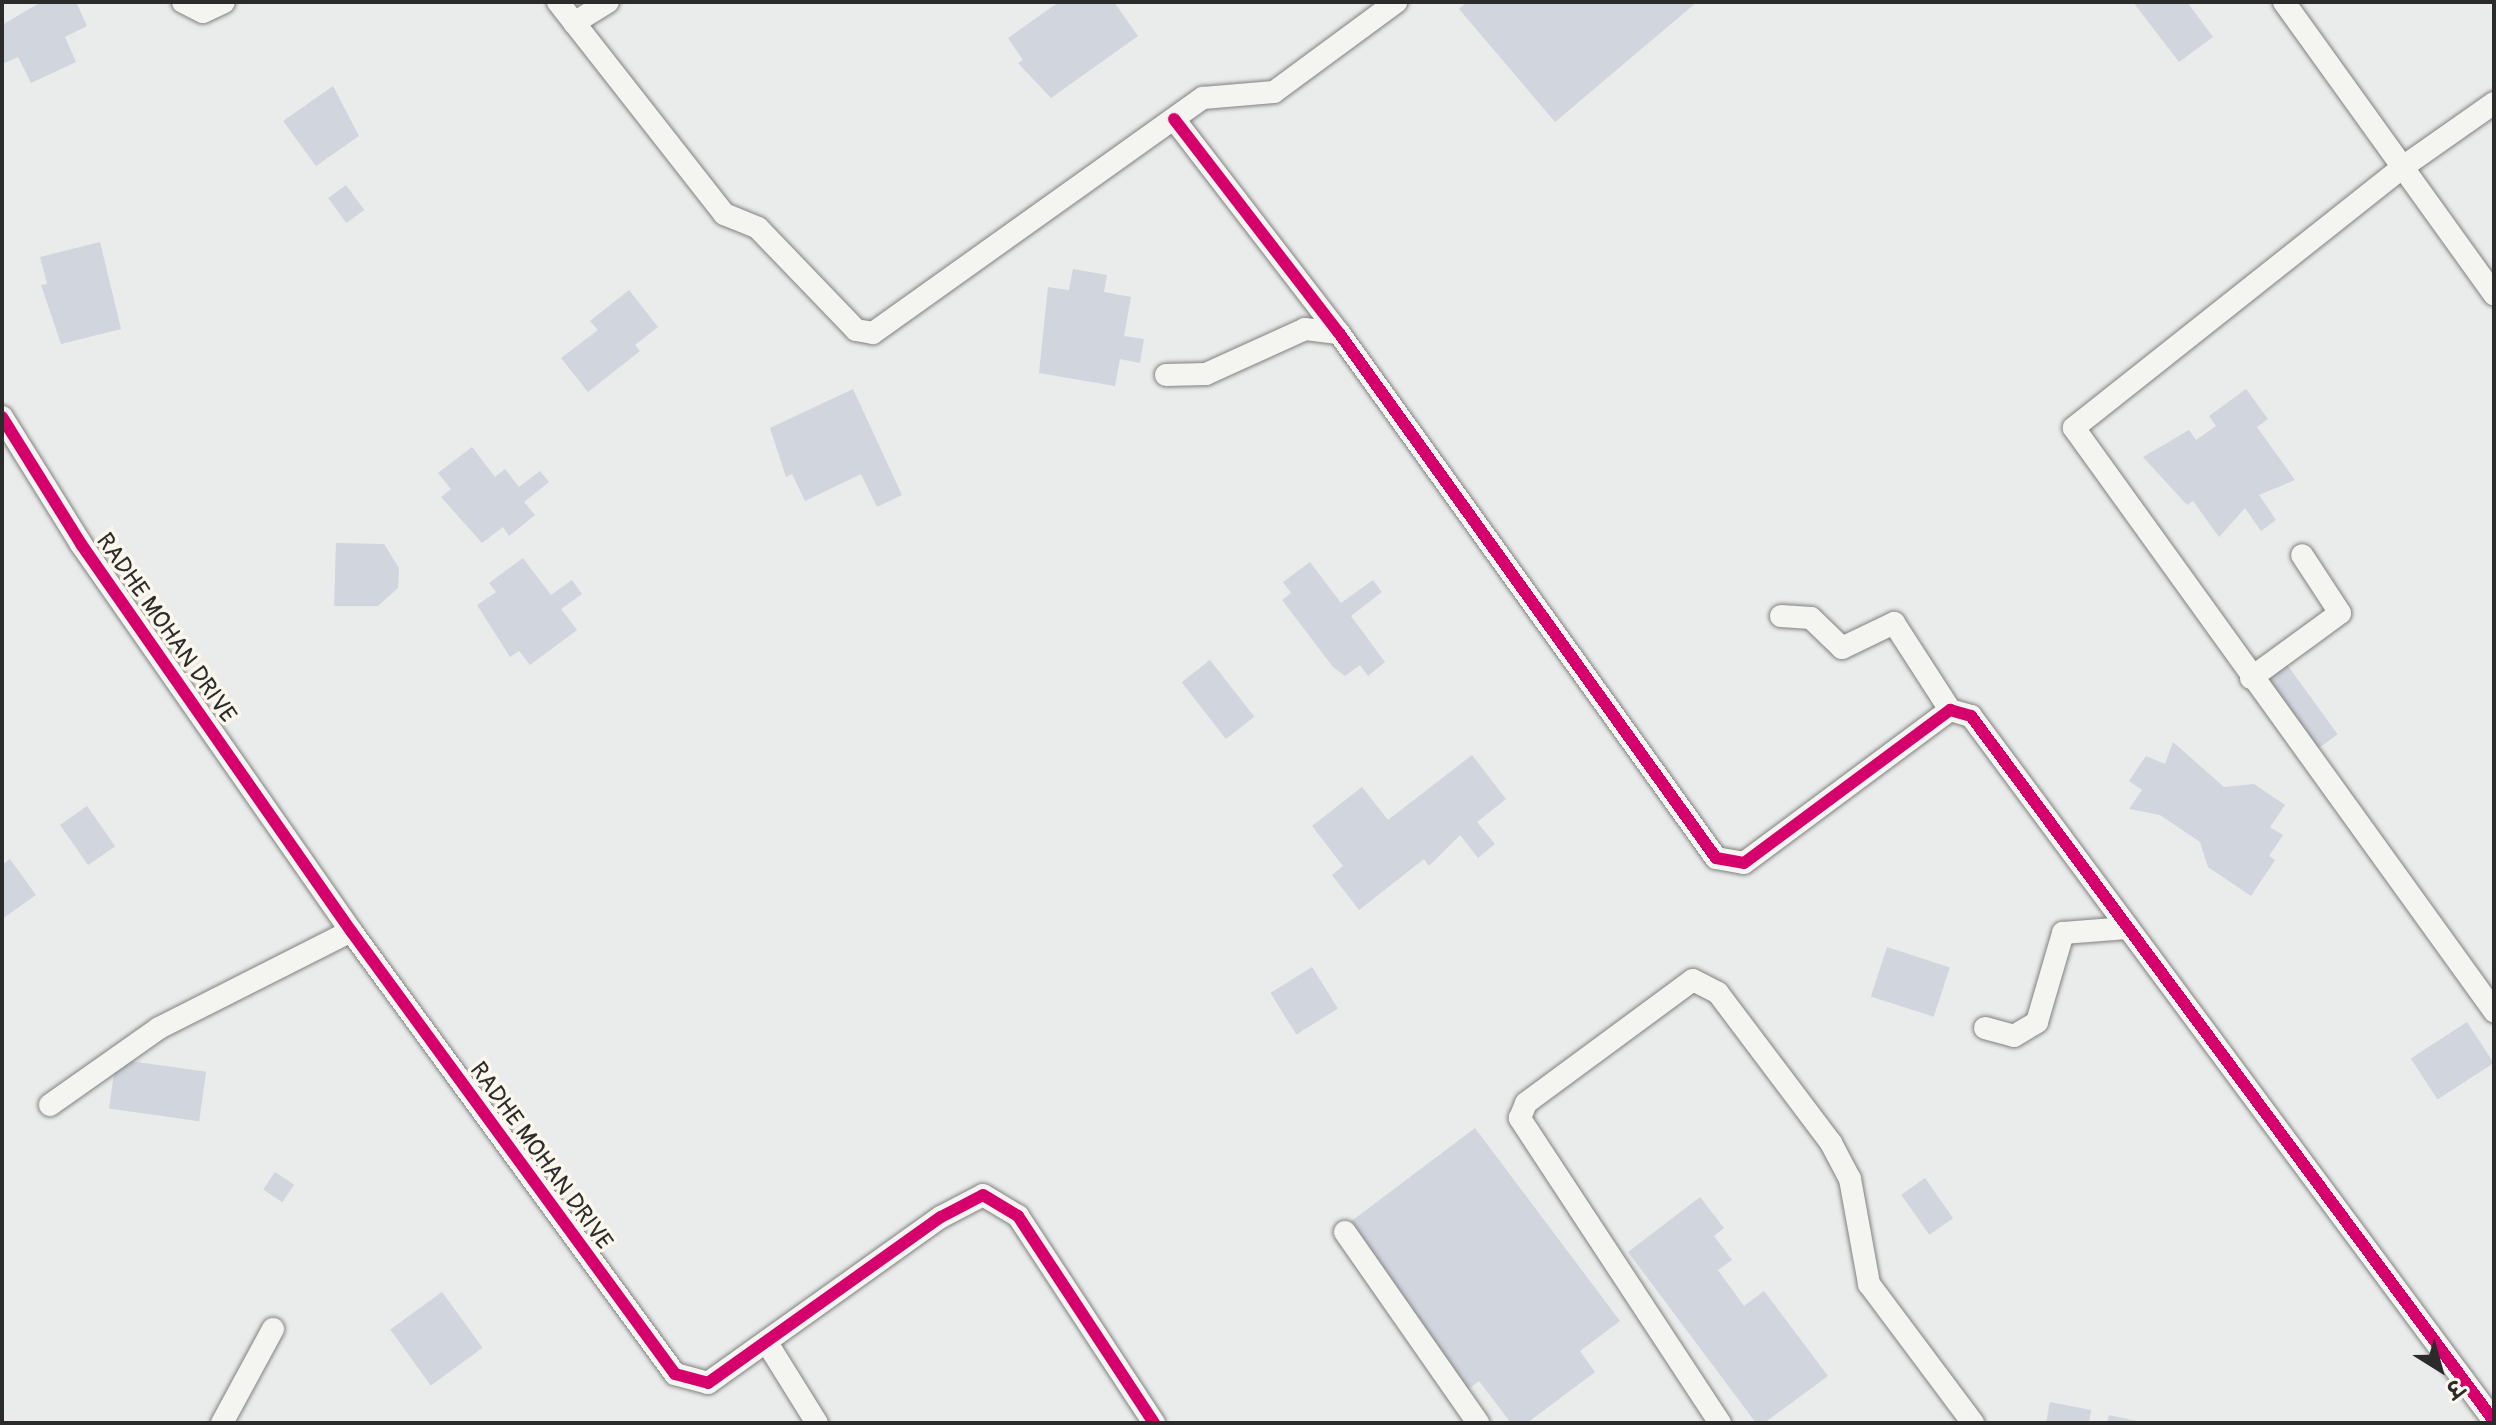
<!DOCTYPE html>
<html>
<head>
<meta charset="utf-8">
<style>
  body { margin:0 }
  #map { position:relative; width:2496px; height:1425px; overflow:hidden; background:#eaebeb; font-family:Pangolin,"Playpen Sans Deva",sans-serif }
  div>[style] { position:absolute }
  .building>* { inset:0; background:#d0d5de; transform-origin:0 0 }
  .roads { filter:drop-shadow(0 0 2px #818181) drop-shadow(0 0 2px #818181) }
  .minor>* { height:22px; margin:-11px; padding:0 11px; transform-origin:11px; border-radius:11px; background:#f4f4f0 }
  .cycleway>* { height:12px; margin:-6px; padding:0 6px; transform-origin:6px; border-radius:6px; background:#d6006c }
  span { translate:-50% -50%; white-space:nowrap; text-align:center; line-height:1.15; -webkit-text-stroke:7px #fbf7ec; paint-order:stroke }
  .street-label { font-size:24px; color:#2b2b2b }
  .frame { position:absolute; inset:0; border:4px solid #2b2b2b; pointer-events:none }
  .north { position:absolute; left:2400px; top:1329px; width:80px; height:80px; -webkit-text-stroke:6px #fbf7ec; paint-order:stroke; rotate:143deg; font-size:22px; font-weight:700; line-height:32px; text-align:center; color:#2b2b2b }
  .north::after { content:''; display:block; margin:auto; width:28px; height:36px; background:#2b2b2b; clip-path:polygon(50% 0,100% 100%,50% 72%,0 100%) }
</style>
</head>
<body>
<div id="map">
  <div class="building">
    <i style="clip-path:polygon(41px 2px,76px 2px,87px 26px,65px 37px,76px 62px,31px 83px,18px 57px,2px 64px,2px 25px)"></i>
    <i style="clip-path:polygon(1059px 2px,1114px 2px,1138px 36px,1051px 98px,1018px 63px,1023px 60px,1008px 38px)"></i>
    <i style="clip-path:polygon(1467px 2px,1697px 2px,1555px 122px,1459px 9px)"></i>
    <i style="clip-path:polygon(2133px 2px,2187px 2px,2213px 37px,2179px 62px)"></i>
    <i style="clip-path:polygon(333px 86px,359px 136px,316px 166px,283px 121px)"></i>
    <i style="left:346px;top:185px;width:31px;height:22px;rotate:54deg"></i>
    <i style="clip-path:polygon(100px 242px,121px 329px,61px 344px,41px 285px,47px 284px,40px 257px)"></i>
    <i style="clip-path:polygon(1073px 269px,1107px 275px,1104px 292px,1131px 297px,1124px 336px,1144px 339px,1140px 363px,1120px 359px,1115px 386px,1039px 373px,1048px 287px,1069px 290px)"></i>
    <i style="clip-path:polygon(629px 290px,658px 327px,635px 345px,640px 351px,588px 392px,561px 358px,598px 330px,590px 321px)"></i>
    <i style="clip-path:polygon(853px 389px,902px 495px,877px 507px,861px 474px,805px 501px,792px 474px,786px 477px,770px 428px)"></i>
    <i style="clip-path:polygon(2246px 389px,2268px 419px,2257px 427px,2295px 480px,2259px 495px,2276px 520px,2261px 531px,2245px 508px,2219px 537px,2193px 501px,2187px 505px,2143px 457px,2189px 430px,2196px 440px,2216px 426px,2209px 416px)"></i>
    <i style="clip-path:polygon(472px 447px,495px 477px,505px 469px,519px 487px,540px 471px,549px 482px,524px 502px,535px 515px,509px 536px,503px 527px,482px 543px,441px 497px,451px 489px,438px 473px)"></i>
    <i style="clip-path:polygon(336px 543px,384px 544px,399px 568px,398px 588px,378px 606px,334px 606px)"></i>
    <i style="clip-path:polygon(523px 558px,551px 595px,572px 580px,582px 594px,561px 609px,577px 630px,530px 665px,519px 651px,510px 657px,477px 605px,496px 592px,489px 583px)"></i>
    <i style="clip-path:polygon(1310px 562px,1341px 603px,1373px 580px,1382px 592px,1351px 616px,1385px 662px,1368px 676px,1360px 665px,1345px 676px,1333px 667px,1282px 600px,1291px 593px,1283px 582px)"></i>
    <i style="left:2283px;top:659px;width:93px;height:26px;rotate:54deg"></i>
    <i style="left:1210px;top:660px;width:72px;height:36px;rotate:52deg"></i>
    <i style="clip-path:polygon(2173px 742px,2224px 787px,2254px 784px,2285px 805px,2270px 827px,2283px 835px,2269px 856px,2275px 860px,2251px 896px,2208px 867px,2200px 842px,2160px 815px,2129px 809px,2142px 790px,2129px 781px,2146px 756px,2165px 764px)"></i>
    <i style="clip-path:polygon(1472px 755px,1506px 799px,1477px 822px,1495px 844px,1478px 858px,1460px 835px,1429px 866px,1424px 859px,1359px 910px,1332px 875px,1343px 866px,1312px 826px,1362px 787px,1388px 820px)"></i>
    <i style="left:87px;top:806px;width:49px;height:33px;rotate:55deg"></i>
    <i style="clip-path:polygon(10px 859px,36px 895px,2px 919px,2px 865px)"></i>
    <i style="left:1887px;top:947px;width:66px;height:52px;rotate:18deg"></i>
    <i style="left:1312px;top:967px;width:49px;height:49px;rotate:58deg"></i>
    <i style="left:2467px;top:1022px;width:49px;height:67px;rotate:57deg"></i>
    <i style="left:116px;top:1059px;width:91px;height:50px;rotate:8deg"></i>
    <i style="clip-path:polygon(1475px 1128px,1620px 1321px,1580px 1351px,1595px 1372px,1527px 1423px,1511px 1423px,1479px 1381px,1467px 1390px,1345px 1226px)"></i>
    <i style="left:275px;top:1172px;width:23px;height:21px;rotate:34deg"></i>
    <i style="left:1925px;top:1178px;width:49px;height:29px;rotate:55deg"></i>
    <i style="clip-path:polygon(1700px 1197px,1724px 1228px,1714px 1236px,1732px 1260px,1718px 1270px,1744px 1306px,1764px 1291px,1828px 1376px,1764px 1423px,1756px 1423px,1628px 1252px)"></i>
    <i style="left:442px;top:1292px;width:69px;height:64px;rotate:54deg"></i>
    <i style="clip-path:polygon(2050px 1402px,2091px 1410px,2089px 1423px,2046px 1423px)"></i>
    <i style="clip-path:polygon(2109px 1415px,2141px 1422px,2140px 1423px,2107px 1423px)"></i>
  </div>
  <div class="roads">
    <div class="minor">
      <i style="left:183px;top:2px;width:22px;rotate:27deg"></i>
      <i style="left:203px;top:12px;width:23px;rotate:-25deg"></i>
      <i style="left:558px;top:2px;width:269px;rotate:51.9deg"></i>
      <i style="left:724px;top:214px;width:37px;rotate:22deg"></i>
      <i style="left:758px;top:228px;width:141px;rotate:46.1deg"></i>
      <i style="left:856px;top:330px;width:17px;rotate:10deg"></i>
      <i style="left:873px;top:333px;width:405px;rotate:-35.5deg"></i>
      <i style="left:1203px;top:98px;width:71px;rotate:-4.8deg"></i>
      <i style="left:1274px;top:92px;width:152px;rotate:-36.4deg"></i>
      <i style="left:2284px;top:2px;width:360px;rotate:54.3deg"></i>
      <i style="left:574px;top:23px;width:40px;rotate:-32deg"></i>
      <i style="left:2494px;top:103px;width:111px;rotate:144.9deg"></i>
      <i style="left:2403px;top:167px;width:420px;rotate:141.6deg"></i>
      <i style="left:2074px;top:428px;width:719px;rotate:54.23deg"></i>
      <i style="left:1174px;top:119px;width:270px;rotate:52.4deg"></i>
      <i style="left:1339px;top:333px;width:646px;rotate:54.32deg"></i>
      <i style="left:1716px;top:858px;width:28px;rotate:10deg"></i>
      <i style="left:1744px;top:863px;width:257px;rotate:-36.6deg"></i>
      <i style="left:1950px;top:710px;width:22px;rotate:16deg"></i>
      <i style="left:1971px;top:716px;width:878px;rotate:53.43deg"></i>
      <i style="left:1166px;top:375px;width:40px;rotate:-1.4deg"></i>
      <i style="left:1206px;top:374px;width:109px;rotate:-24.4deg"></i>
      <i style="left:1305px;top:329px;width:34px;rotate:7deg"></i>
      <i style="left:2px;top:417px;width:150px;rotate:58.1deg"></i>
      <i style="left:81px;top:544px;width:472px;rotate:55.1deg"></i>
      <i style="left:351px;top:931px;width:549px;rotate:53.82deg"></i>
      <i style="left:675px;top:1374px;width:34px;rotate:15deg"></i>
      <i style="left:708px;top:1383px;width:286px;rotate:-35.5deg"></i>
      <i style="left:941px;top:1217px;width:47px;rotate:-27.6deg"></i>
      <i style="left:983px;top:1195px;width:41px;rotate:31deg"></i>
      <i style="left:1018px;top:1216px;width:248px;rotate:56.7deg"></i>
      <i style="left:1781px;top:616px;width:30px;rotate:4deg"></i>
      <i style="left:1811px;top:618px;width:43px;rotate:44.1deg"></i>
      <i style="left:1842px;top:648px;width:58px;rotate:-25.7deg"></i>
      <i style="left:1894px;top:623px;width:103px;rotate:57.2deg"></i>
      <i style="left:2251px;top:678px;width:110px;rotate:-36.1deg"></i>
      <i style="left:2340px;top:613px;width:69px;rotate:-123.2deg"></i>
      <i style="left:1985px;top:1028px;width:30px;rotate:15deg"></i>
      <i style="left:2014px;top:1036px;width:27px;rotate:-31deg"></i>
      <i style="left:2037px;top:1022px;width:93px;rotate:-73.7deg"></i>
      <i style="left:2063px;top:933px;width:64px;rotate:-4.5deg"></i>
      <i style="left:50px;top:1105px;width:133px;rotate:-35.2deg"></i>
      <i style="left:159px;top:1028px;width:215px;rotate:-26.8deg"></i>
      <i style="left:1345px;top:1232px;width:233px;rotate:55.1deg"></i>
      <i style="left:769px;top:1346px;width:91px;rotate:58.1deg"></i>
      <i style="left:222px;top:1423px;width:107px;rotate:-61.5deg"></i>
      <i style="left:1720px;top:1423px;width:365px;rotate:-123.3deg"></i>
      <i style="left:1520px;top:1118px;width:16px;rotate:-68deg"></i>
      <i style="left:1526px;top:1103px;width:207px;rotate:-36.4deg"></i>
      <i style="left:1693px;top:980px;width:28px;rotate:27deg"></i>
      <i style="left:1718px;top:993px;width:188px;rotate:53deg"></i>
      <i style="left:1831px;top:1143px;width:41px;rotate:62.2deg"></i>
      <i style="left:1850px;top:1179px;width:107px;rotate:79.7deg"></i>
      <i style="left:1869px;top:1284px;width:174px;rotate:53.2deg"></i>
    </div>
  </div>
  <div class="cycleway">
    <i style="left:1174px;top:119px;width:270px;rotate:52.4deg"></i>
    <i style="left:1339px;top:333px;width:646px;rotate:54.32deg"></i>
    <i style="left:1716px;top:858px;width:28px;rotate:10deg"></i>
    <i style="left:1744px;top:863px;width:257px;rotate:-36.6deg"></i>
    <i style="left:1950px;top:710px;width:22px;rotate:16deg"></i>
    <i style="left:1971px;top:716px;width:878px;rotate:53.43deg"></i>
    <i style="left:2px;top:417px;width:150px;rotate:58.1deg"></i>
    <i style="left:81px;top:544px;width:472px;rotate:55.1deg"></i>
    <i style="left:351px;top:931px;width:549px;rotate:53.82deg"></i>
    <i style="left:675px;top:1374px;width:34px;rotate:15deg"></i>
    <i style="left:708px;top:1383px;width:286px;rotate:-35.5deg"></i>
    <i style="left:941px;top:1217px;width:47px;rotate:-27.6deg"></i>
    <i style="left:983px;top:1195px;width:41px;rotate:31deg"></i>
    <i style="left:1018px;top:1216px;width:248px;rotate:56.7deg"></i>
  </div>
  <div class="street-label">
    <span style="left:166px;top:628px;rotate:55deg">RADHE MOHAN DRIVE</span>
    <span style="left:541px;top:1156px;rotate:54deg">RADHE MOHAN DRIVE</span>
  </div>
  <div class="frame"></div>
  <div class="north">उ</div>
</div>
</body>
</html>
